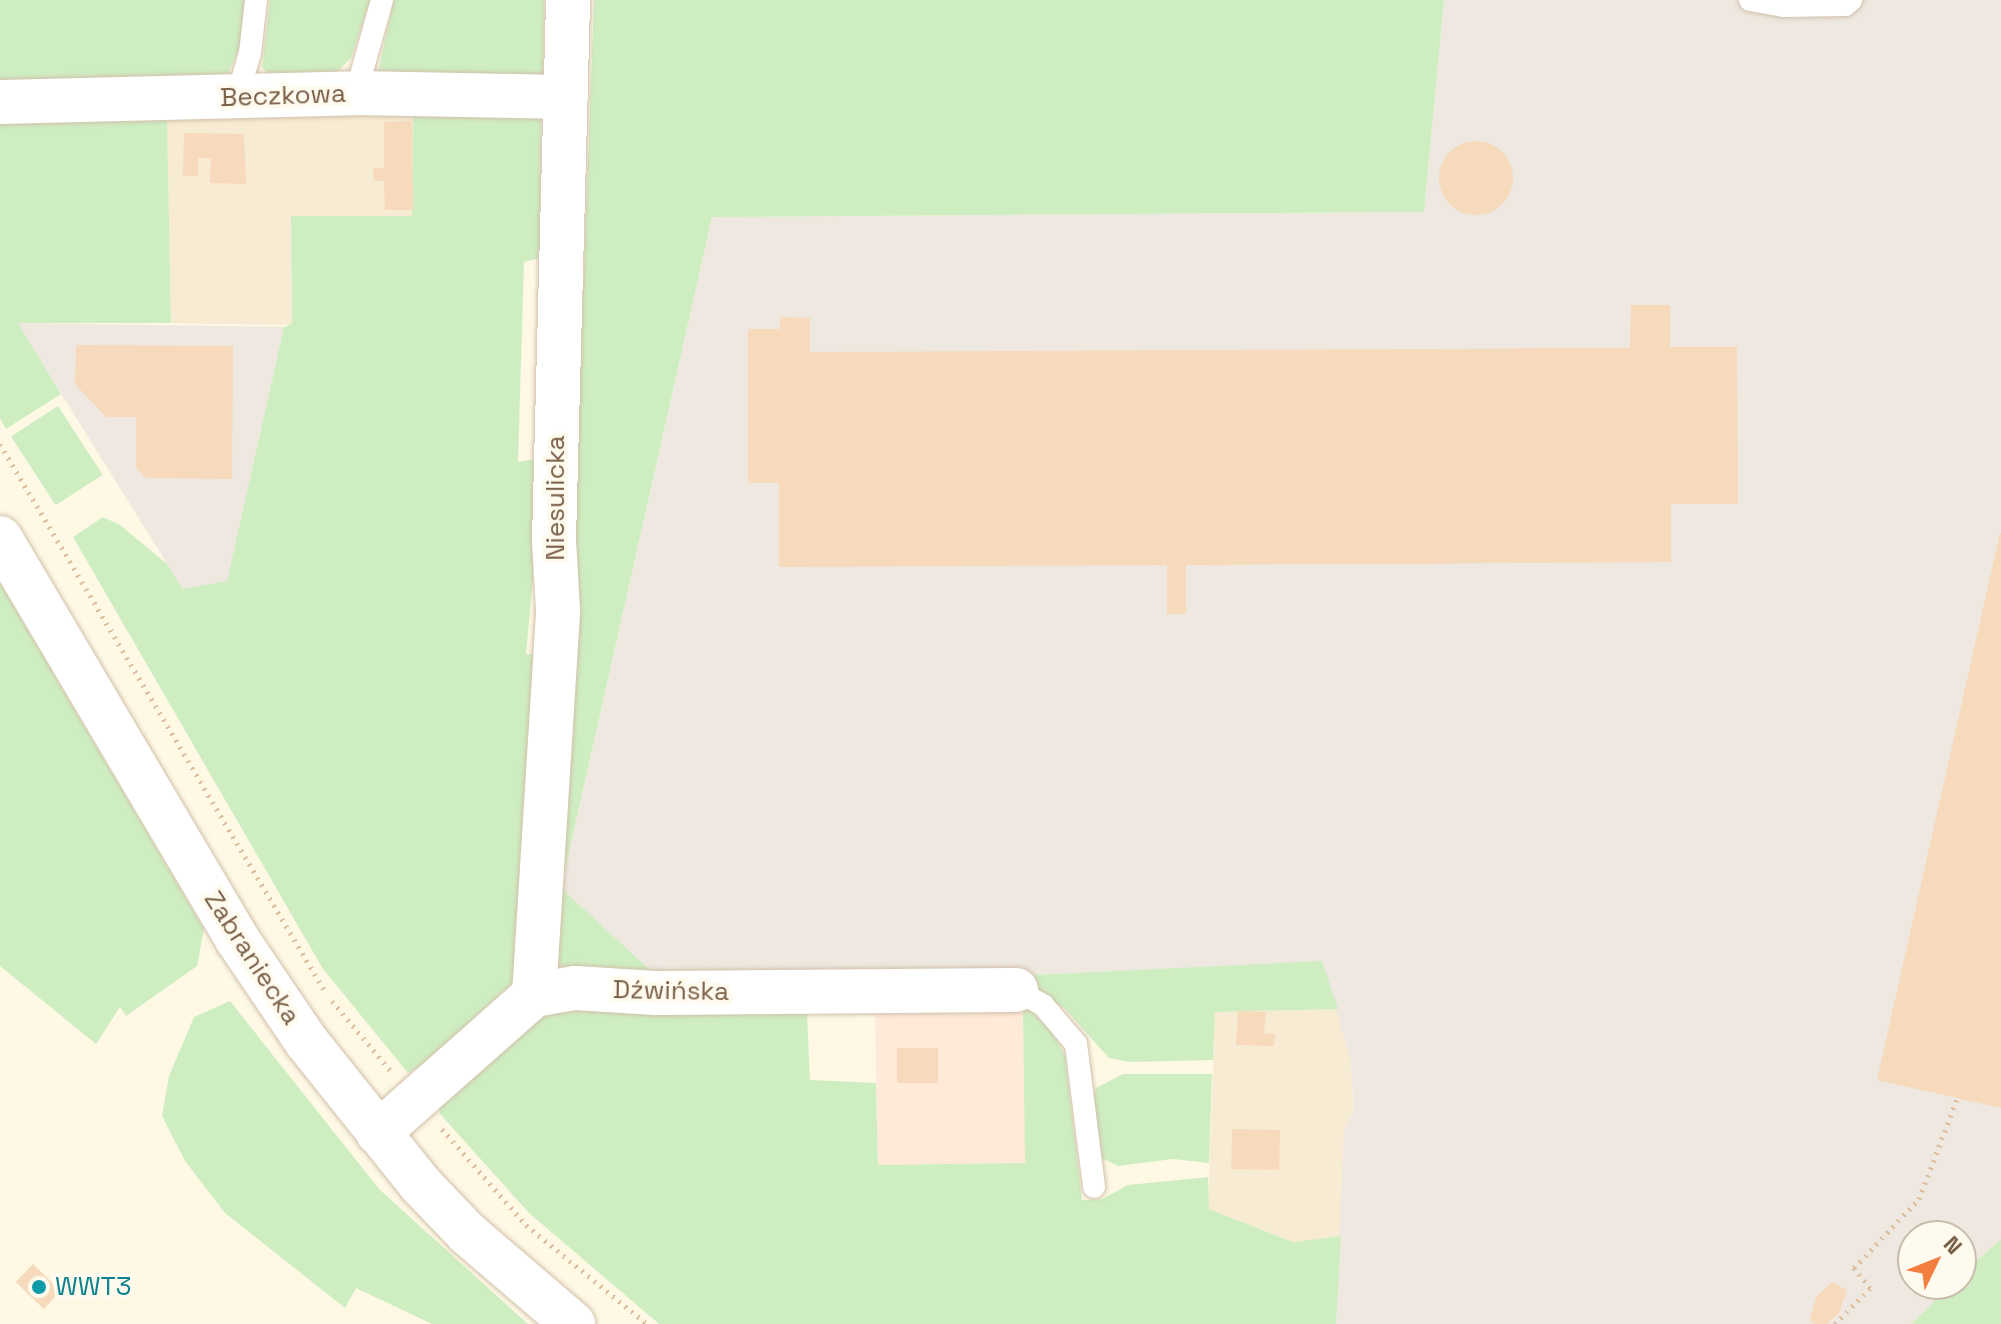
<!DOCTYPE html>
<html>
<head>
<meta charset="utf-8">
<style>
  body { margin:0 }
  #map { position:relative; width:2001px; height:1324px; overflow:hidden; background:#fef8e5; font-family:"Space Grotesk",sans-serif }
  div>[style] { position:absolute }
  .residential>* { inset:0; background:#f7ebd3 }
  .commercial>* { inset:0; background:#ffe9d9; transform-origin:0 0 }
  .industrial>* { inset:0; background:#eee8e0 }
  .green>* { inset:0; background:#ceeec2; transform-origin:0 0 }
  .building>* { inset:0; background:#f6dabb; transform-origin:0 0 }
  .round { border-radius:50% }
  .path>* { height:5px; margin-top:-2.5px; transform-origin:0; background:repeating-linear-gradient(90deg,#dcbd9d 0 2px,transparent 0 8px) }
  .roads { filter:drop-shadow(0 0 2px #d1c0aa) drop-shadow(0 0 2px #d1c0aa) }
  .service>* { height:22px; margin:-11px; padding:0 11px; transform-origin:11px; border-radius:11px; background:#fff }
  .minor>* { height:44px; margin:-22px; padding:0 22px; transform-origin:22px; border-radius:22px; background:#fff }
  .secondary>* { height:44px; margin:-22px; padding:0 22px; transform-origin:22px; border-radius:22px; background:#fff }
  .dots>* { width:22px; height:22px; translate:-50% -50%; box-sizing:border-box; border:4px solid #fffaee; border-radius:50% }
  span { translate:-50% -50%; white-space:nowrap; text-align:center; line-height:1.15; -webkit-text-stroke:8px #fffaee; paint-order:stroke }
  .street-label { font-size:26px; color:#7a6048 }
  .culture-label { font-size:26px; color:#0d838f }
  .left { translate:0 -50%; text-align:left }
  .north { position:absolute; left:1897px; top:1220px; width:80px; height:80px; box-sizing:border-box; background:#fffaee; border:2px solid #cabcac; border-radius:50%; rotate:47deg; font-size:22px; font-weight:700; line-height:32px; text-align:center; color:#7a6048 }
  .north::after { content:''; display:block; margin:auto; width:28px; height:36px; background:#f27f40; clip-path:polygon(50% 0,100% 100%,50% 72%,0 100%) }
</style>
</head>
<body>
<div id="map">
  <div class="residential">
    <i style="clip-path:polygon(413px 111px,412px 216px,291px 216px,292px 325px,171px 323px,167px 115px)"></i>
    <i style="clip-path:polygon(1338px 1009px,1350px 1058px,1354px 1109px,1344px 1130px,1341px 1236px,1293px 1242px,1208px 1209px,1215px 1012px)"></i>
  </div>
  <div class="commercial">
    <i style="left:1023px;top:1011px;width:152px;height:148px;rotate:89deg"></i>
  </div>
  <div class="industrial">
    <i style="clip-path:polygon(1444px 0,2001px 0,2001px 1239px,1961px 1275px,1961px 1236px,1913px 1236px,1913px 1284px,1952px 1284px,1911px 1324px,1336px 1324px,1344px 1130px,1354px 1109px,1350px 1058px,1322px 962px,1013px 976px,651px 971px,561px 889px,712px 217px,1424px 212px)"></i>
    <i style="clip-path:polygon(17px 323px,284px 327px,227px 582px,183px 589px)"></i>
  </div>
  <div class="green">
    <i style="clip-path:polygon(0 0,248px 0,245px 35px,226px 78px,0 85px)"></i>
    <i style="clip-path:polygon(270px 0,370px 0,351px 58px,333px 76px,271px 77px,262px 67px)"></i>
    <i style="clip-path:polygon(394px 0,544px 0,543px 81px,378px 72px)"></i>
    <i style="clip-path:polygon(594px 0,1444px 0,1424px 212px,712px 217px,561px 888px,651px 971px,566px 969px,552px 960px,561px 889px)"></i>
    <i style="clip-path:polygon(541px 109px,540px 258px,524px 262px,518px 462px,544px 457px,526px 654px,544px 654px,517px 978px,429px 1060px,408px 1073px,323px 969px,73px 537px,103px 517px,120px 525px,167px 564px,183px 589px,227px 581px,284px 327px,292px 324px,291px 216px,412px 216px,413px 111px)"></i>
    <i style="clip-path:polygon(0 115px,167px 115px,171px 323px,18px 323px,61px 394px,6px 429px,0 418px)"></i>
    <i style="left:58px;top:406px;width:82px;height:56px;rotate:57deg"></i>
    <i style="clip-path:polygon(0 583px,204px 929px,197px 966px,126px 1016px,120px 1007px,96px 1044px,0 966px)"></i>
    <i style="clip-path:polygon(1322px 961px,1338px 1009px,1215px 1012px,1213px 1060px,1130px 1062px,1109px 1058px,1064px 1008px,1013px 976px)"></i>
    <i style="clip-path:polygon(230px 1001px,379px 1189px,528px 1324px,432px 1324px,356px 1288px,345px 1308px,225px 1213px,185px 1161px,162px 1116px,169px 1076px,194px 1017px)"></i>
    <i style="clip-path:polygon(587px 1001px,807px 1013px,810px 1080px,876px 1083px,878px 1165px,1025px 1163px,1023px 1011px,957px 1012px,1004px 1002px,1029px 1009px,1054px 1034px,1065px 1056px,1082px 1200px,1102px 1199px,1128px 1185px,1208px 1177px,1209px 1209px,1293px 1242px,1341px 1236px,1336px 1324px,659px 1324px,529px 1213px,440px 1114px,438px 1103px,532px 1020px)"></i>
    <i style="clip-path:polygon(1123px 1074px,1212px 1074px,1209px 1163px,1173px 1159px,1118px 1166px,1100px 1157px,1091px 1102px,1096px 1088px)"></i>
    <i style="clip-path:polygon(2001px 1239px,2001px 1324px,1911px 1324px,1952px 1284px,1961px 1284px,1961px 1275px)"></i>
  </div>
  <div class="building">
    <i style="clip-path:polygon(412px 121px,413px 210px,385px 210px,384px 181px,374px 181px,373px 168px,384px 168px,384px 122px)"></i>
    <i style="clip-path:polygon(184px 133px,244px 134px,246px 184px,210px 183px,211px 158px,198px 158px,198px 176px,183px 176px)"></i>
    <i class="round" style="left:1439px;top:141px;width:74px;height:74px"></i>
    <i style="clip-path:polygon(1631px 305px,1670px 305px,1670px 347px,1737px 347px,1738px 504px,1671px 504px,1671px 562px,1186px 565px,1186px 614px,1167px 614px,1167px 565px,779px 567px,779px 483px,748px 483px,748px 329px,780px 329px,780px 317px,810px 318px,810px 352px,1630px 348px)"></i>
    <i style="clip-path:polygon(76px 345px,233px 346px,232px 479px,146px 478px,136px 468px,136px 417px,106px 417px,75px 384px)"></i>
    <i style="clip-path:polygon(2000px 533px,2001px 533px,2001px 1108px,1877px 1080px)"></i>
    <i style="clip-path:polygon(1238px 1011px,1266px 1012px,1264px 1033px,1275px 1034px,1274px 1046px,1236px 1045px)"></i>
    <i style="left:897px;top:1048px;width:41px;height:35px"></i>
    <i style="left:1232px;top:1129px;width:48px;height:40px;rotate:1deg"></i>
    <i style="left:33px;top:1264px;width:39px;height:25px;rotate:44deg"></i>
    <i style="clip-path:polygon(1832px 1282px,1847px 1290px,1839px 1313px,1827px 1324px,1815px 1324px,1810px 1320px,1816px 1297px)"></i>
  </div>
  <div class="path">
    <i style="left:0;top:444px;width:635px;rotate:59.31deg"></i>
    <i style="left:332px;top:1001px;width:90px;rotate:50deg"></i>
    <i style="left:442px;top:1129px;width:128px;rotate:48.8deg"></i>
    <i style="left:526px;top:1225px;width:156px;rotate:39.3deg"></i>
    <i style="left:1835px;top:1324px;width:50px;rotate:-45.8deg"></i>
    <i style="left:1870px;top:1288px;width:26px;rotate:-129deg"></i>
    <i style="left:1854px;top:1268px;width:95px;rotate:-46.7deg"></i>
    <i style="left:1919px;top:1199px;width:107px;rotate:-69.2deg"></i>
  </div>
  <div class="roads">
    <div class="service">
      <i style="left:1750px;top:0;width:34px;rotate:10deg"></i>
      <i style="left:1783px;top:6px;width:62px;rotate:-0.9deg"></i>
      <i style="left:1845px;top:5px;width:8px;rotate:-40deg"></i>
      <i style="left:356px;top:93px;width:97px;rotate:-74.4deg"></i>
      <i style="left:237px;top:97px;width:46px;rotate:-73.5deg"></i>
      <i style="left:250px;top:53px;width:53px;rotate:-83.5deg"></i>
      <i style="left:1016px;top:990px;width:31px;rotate:29deg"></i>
      <i style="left:1043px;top:1005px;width:51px;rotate:49.8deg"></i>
      <i style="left:1076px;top:1044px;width:144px;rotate:82.8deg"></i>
    </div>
    <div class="minor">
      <i style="left:0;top:102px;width:356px;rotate:-1.4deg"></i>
      <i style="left:356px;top:93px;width:210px;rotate:1.1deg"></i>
      <i style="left:534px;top:995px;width:386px;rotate:-86.4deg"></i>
      <i style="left:558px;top:610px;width:70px;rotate:-93.3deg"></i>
      <i style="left:554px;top:540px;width:540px;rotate:-88.51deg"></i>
      <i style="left:378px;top:1133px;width:208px;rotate:-41.5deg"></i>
      <i style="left:534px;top:995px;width:42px;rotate:-9.7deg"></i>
      <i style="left:575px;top:988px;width:80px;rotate:3.6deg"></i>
      <i style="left:655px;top:993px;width:361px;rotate:-0.5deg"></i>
    </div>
    <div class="secondary">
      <i style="left:0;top:538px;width:466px;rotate:59.4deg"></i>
      <i style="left:237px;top:939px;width:123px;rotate:55.9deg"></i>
      <i style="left:306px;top:1041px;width:184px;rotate:51.4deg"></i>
      <i style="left:421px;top:1185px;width:66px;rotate:46.2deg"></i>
      <i style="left:467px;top:1233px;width:140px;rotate:40.6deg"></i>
    </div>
  </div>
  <div class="dots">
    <i style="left:39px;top:1287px;background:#0f9aa8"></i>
  </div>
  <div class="street-label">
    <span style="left:283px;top:96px;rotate:-2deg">Beczkowa</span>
    <span style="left:556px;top:498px;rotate:-90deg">Niesulicka</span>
    <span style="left:252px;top:958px;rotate:57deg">Zabraniecka</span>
    <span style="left:671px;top:991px;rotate:1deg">Dźwińska</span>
  </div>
  <div class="culture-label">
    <span class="left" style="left:55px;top:1287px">WWT3</span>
  </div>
  <div class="north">N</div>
</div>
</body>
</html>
